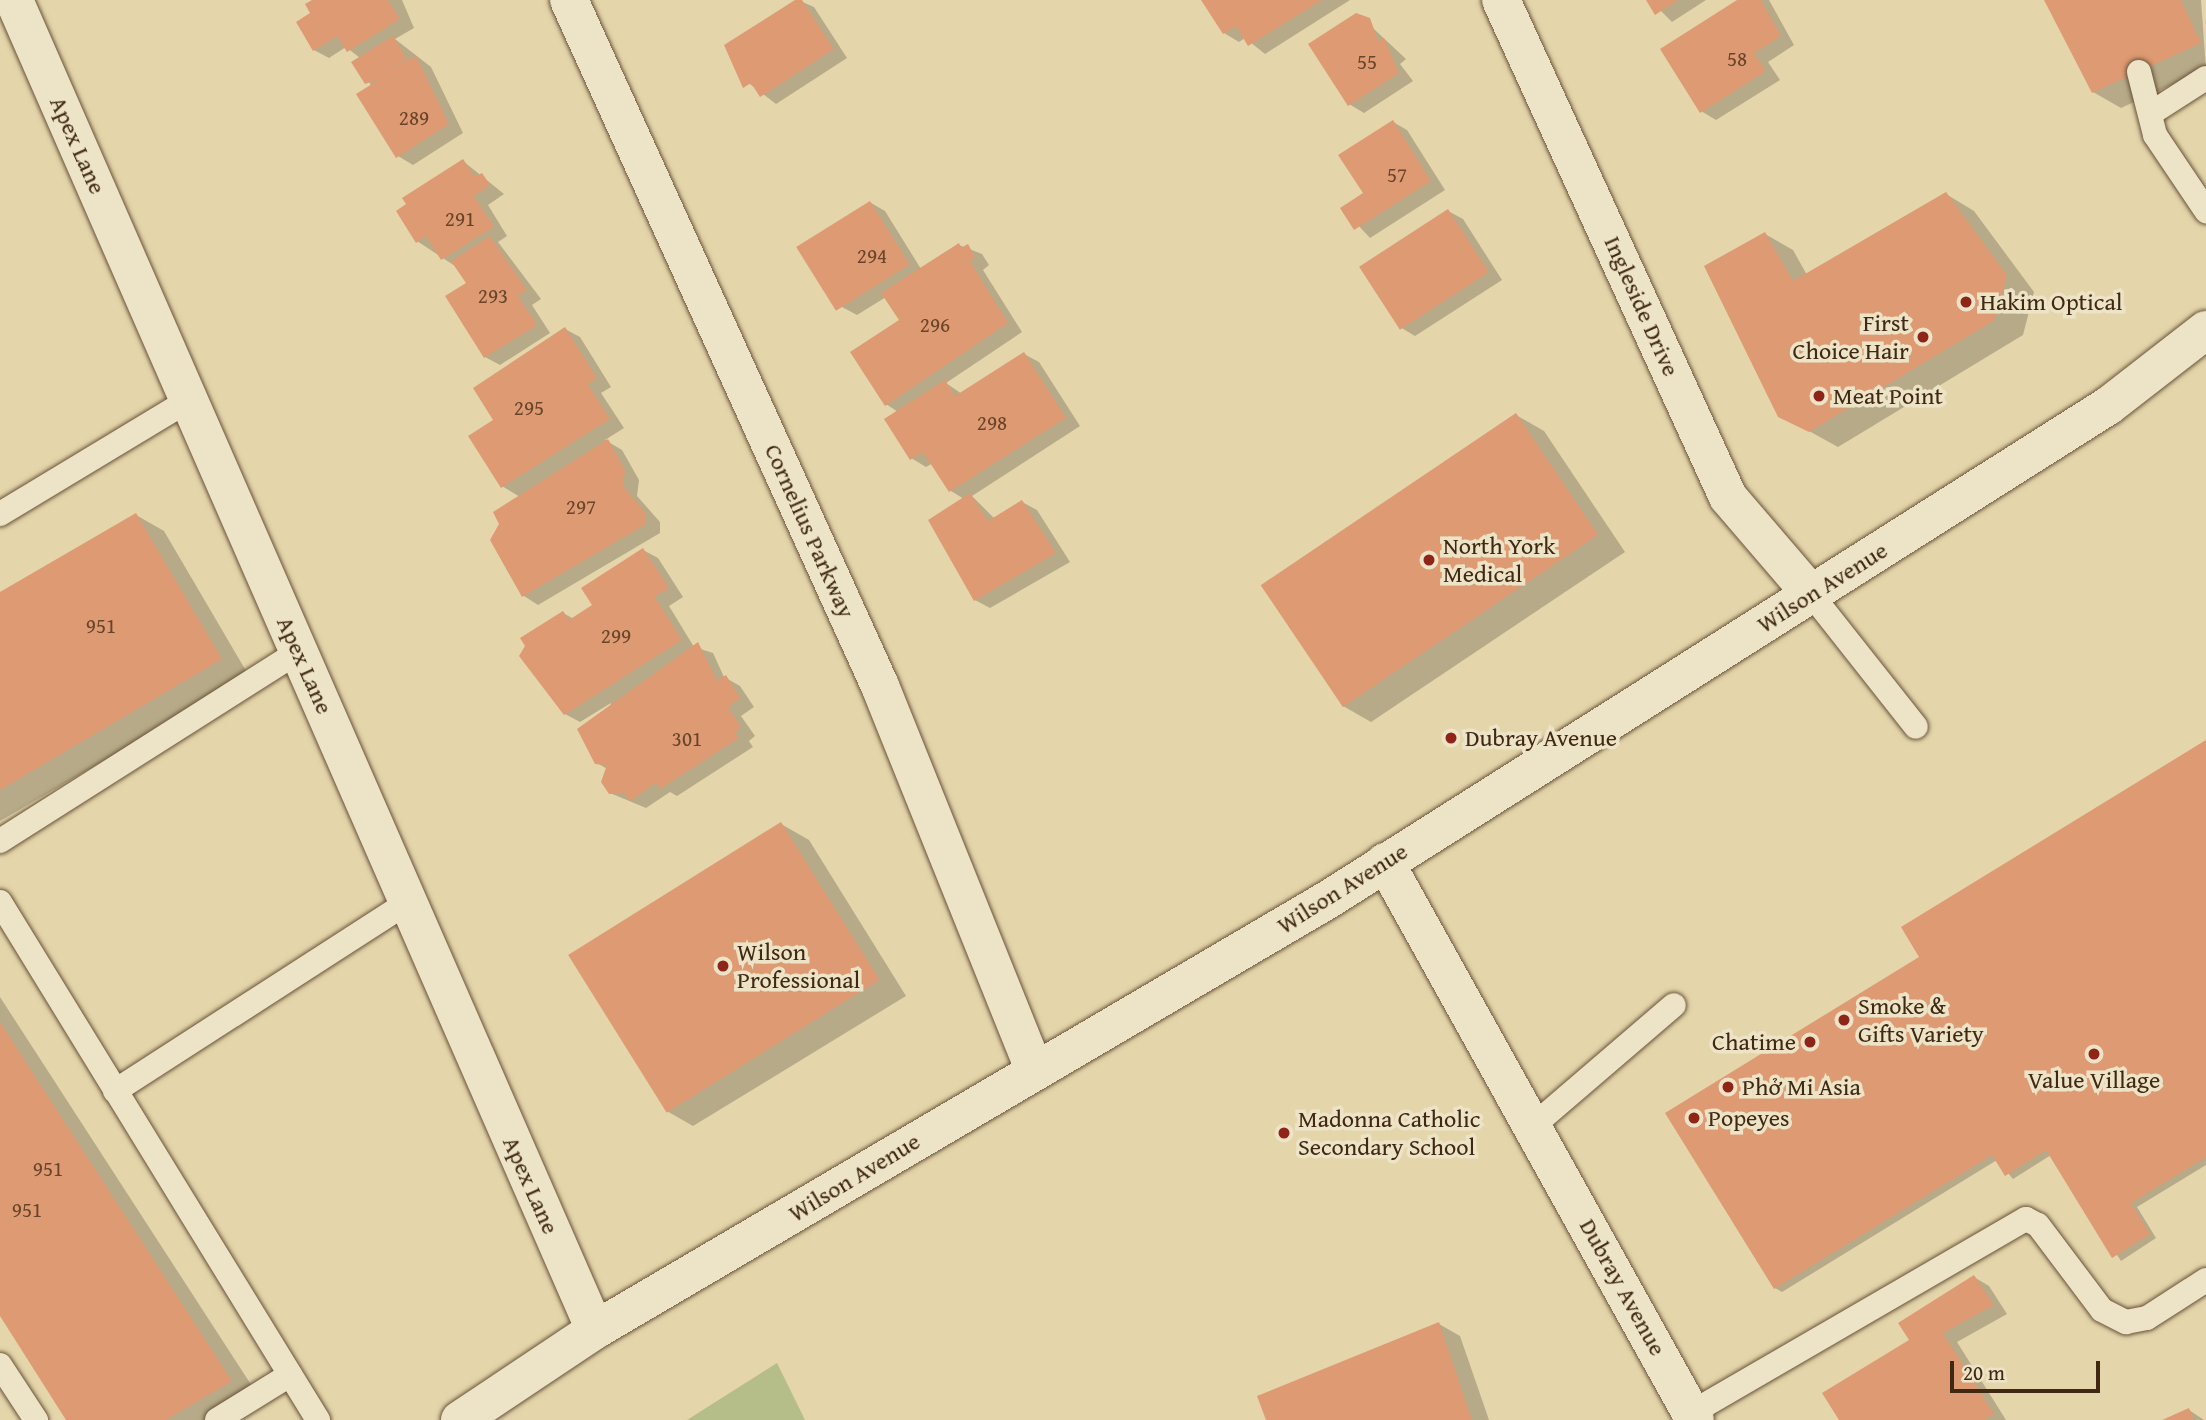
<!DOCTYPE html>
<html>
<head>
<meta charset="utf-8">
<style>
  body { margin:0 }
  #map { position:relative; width:2206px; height:1420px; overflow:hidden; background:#e4d5aa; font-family:"Gentium Book Plus",serif }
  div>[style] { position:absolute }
  .green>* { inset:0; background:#b5bd88 }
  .shadow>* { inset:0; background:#0003 }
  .building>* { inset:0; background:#de9a72; transform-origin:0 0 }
  .roads { filter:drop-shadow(0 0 2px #695339) drop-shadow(0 0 2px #695339) }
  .lane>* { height:24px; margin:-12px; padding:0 12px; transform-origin:12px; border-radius:12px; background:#ede4c8 }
  .street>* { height:38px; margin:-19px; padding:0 19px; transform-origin:19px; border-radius:19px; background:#ede4c8 }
  .secondary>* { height:38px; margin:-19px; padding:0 19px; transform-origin:19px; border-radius:19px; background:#ede4c8 }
  .dots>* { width:19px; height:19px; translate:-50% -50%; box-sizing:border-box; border:4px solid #ede4c8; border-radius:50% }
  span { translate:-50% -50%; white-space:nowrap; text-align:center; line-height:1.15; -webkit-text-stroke:7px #ede4c8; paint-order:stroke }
  .number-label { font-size:21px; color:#68442b }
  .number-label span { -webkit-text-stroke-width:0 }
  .street-label { font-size:24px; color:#402813 }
  .poi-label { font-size:24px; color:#402813 }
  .left { translate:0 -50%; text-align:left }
  .right { translate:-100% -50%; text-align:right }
  .scale { position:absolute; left:1950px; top:1361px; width:150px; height:32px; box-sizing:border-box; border:4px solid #402813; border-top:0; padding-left:9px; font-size:21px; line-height:24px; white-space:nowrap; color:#402813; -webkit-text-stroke:5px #ede4c8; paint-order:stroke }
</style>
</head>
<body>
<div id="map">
  <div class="green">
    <i style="clip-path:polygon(777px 1363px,805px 1420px,687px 1420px)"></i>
  </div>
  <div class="shadow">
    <i style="clip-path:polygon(315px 0,402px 0,414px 28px,395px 39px,431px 67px,463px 133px,413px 165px,398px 156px,360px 58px,346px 47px,329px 58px,314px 50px)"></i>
    <i style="clip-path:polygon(798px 0,814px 7px,847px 58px,776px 104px,738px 75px)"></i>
    <i style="clip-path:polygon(1203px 0,1350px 0,1265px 54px,1245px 38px,1239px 42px,1224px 33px)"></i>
    <i style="clip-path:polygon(1650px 0,1706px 0,1672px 22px)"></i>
    <i style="clip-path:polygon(1740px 0,1769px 0,1794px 45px,1768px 62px,1780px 80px,1716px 120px,1701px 111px)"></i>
    <i style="clip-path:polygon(2046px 0,2201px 0,2206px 69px,2121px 108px,2093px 92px)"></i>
    <i style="clip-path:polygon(1360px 16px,1406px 59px,1400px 64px,1413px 81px,1364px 113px,1349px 104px)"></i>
    <i style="clip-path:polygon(1393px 122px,1407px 130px,1445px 190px,1370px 238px,1343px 209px,1365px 194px)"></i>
    <i style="clip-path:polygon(463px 161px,504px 194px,488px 205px,507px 236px,498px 242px,541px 299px,532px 305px,550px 333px,500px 365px,485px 357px,468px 284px,458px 268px,417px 241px)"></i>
    <i style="clip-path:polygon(1946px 194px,1974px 211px,2034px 292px,2023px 335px,1838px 447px,1780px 415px,1765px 234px,1793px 250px,1807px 275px)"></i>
    <i style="clip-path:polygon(871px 203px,885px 211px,921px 269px,959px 245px,982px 254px,989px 265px,983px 270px,1022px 332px,946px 383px,962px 394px,1024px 354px,1039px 362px,1080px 426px,972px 496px,995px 519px,1022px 502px,1037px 510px,1070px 562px,990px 608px,975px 600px,964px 499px,951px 491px,933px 463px,926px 467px,911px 458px,898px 412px,886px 404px,901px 321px,886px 297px,857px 315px,842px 307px)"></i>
    <i style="clip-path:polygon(1448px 211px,1463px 219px,1502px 280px,1415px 336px,1400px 327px)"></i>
    <i style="clip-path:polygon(565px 329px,580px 337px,611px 387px,601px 393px,624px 428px,605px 440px,622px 450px,639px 480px,637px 496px,660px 522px,660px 533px,538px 605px,524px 596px,520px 497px,502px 486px,495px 420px)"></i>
    <i style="clip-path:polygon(1516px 415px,1544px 431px,1625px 552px,1371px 722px,1343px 706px)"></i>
    <i style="clip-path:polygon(136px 515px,164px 531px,249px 676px,0 821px,0 594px)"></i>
    <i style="clip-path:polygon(643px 550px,658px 558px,683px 597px,669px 606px,694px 647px,713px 653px,724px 677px,740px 686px,754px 707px,741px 716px,755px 736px,749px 741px,753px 747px,677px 796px,670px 792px,646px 808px,610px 793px,609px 770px,597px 763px,611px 703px,580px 722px,565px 714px,563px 613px,574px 619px,595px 606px)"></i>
    <i style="clip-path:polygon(2206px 742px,2206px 1165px,2137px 1207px,2156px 1238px,2121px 1261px,2051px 1155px,2013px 1179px,1997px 1160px,1782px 1292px,1775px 1288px,1922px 958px)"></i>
    <i style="clip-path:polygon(781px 824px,809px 840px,906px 996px,693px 1126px,665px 1110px)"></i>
    <i style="clip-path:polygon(0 997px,259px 1397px,220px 1420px,68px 1420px,0 1313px)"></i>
    <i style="clip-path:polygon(1974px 1277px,1989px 1286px,2007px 1314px,1957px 1342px,2006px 1420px,1841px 1420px)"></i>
    <i style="clip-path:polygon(1439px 1324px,1460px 1336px,1489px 1420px,1268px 1420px)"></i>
    <i style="clip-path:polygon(2189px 1410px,2204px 1420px,2166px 1420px)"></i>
  </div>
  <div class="building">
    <i style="clip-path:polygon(312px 0,388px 0,400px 19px,347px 52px,337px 36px,313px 51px,296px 22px,310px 13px,305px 4px)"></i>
    <i style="clip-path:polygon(795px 0,802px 0,834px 49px,760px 97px,751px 83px,743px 88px,724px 45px)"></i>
    <i style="clip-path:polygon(1201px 0,1322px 0,1248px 46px,1236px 26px,1223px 34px)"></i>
    <i style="clip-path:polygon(1646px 0,1678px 0,1655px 15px)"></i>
    <i style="clip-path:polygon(1737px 0,1761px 0,1781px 36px,1754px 53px,1766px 71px,1700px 113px,1660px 49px)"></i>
    <i style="clip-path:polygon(2044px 0,2181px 0,2201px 43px,2092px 93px)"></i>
    <i style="clip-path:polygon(1356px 13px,1370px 18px,1378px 41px,1384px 38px,1399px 73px,1348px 106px,1308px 44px)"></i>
    <i style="clip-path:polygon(393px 36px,407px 59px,386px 71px,416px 56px,449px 124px,396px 158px,356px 94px,380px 79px,365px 84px,351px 62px)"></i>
    <i style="clip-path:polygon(1393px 120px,1431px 181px,1354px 230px,1340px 208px,1363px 193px,1338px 155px)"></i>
    <i style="clip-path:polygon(463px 159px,475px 177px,482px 173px,490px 185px,474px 196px,494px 227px,441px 260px,426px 236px,416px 243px,396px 211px,406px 204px,402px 198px)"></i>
    <i style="clip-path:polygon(1946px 192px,2007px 275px,1995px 320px,1809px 432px,1778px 417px,1704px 266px,1765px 232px,1793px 281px)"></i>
    <i style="left:870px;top:201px;width:75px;height:87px;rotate:58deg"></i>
    <i style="left:1448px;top:209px;width:75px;height:106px;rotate:57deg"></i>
    <i style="clip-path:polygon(490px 236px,527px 290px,518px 296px,537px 325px,484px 358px,445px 296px,466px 283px,451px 261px)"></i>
    <i style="clip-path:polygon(959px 243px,961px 248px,968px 244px,975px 257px,970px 261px,1008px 323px,885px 406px,850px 352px,899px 320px,881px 293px)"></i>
    <i style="clip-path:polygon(565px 327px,597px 378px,588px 384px,610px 419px,501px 488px,468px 436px,493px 420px,473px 388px)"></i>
    <i style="clip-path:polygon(1024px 352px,1066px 418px,949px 492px,923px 452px,910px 460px,884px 419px,945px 380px,955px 396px)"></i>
    <i style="left:1516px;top:413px;width:147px;height:308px;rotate:56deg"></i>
    <i style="clip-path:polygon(608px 439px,625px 470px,623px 486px,645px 512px,646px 524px,522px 597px,490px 540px,499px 524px,493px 512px)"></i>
    <i style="clip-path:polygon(970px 493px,988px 521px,1022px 500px,1056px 553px,974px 601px,928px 520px)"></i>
    <i style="clip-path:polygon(136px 513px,222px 659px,0 790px,0 592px)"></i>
    <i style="clip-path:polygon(643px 548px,669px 588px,655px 597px,682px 640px,564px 715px,519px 656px,525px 646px,520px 638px,563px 611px,569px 620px,592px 605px,581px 588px)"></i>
    <i style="clip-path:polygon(698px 642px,717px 681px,726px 675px,740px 698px,728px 707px,741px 727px,735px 732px,739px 738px,660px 789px,656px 783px,630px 801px,624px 793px,609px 794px,601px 782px,607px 765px,595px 764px,577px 729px)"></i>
    <i style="clip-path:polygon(2206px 740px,2206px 1157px,2131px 1203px,2150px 1234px,2112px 1258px,2046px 1150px,2005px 1176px,1992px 1155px,1774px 1289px,1665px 1113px,1919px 957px,1901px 927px)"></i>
    <i style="left:781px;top:822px;width:186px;height:251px;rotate:58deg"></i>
    <i style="clip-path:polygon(0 1022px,232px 1381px,166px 1420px,66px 1420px,0 1316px)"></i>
    <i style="clip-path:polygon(1974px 1275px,1994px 1305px,1943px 1333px,1994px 1414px,1984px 1420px,1839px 1420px,1822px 1393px,1909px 1340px,1898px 1323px)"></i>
    <i style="clip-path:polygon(1439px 1322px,1472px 1420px,1266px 1420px,1257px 1396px)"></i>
    <i style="clip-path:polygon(2189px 1408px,2194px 1420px,2162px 1420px)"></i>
  </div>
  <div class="roads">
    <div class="lane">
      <i style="left:2139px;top:72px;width:65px;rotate:75.7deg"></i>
      <i style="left:2155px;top:135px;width:92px;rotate:56.1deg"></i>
      <i style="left:2153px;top:112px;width:63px;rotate:-32.7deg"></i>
      <i style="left:0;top:514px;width:221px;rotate:-31.1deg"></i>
      <i style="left:1811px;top:594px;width:169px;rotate:51.7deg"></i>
      <i style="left:0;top:841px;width:354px;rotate:-32.4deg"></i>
      <i style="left:0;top:902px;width:608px;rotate:58.45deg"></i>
      <i style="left:115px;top:1091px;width:349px;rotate:-32.8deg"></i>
      <i style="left:1534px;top:1125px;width:184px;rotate:-40.6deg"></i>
      <i style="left:0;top:1365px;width:66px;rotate:56.8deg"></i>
      <i style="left:1691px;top:1413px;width:387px;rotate:-30.1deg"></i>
      <i style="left:2026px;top:1219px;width:13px;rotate:27deg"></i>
      <i style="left:2038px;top:1225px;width:106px;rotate:53deg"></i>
      <i style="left:2102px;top:1310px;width:27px;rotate:27deg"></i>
      <i style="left:2126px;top:1322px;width:21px;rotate:-11deg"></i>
      <i style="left:2147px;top:1318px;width:70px;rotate:-32.8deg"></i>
      <i style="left:217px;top:1420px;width:86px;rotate:-31.7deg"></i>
    </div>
    <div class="street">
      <i style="left:14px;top:0;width:1451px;rotate:66.4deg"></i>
      <i style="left:569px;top:0;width:753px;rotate:65.61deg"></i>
      <i style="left:880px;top:686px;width:414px;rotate:68.1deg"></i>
      <i style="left:1501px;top:0;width:546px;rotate:65.45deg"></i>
      <i style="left:1728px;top:497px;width:128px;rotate:49.4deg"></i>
      <i style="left:1385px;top:862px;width:638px;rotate:60.95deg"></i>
    </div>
    <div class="secondary">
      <i style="left:460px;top:1420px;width:162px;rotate:-33.7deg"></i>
      <i style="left:595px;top:1330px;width:851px;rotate:-30.42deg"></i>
      <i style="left:1329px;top:899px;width:922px;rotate:-32.33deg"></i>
      <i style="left:2108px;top:406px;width:124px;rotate:-37.8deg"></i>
    </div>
  </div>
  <div class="dots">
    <i style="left:1966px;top:302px;background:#8f2418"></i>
    <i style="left:1923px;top:337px;background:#8f2418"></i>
    <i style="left:1819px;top:396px;background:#8f2418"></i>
    <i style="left:1429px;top:560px;background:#8f2418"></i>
    <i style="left:1451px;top:738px;background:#8f2418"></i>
    <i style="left:723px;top:966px;background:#8f2418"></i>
    <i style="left:1844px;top:1020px;background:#8f2418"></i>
    <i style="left:1810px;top:1042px;background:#8f2418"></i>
    <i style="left:2094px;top:1054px;background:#8f2418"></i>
    <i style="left:1728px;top:1087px;background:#8f2418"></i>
    <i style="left:1694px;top:1118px;background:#8f2418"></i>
    <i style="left:1284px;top:1133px;background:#8f2418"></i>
  </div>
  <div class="number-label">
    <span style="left:1737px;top:59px">58</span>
    <span style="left:1367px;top:62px">55</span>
    <span style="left:414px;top:118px">289</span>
    <span style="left:1397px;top:175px">57</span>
    <span style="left:460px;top:219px">291</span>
    <span style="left:872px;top:256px">294</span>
    <span style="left:493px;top:296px">293</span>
    <span style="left:935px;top:325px">296</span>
    <span style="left:529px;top:408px">295</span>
    <span style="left:992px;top:423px">298</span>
    <span style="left:581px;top:507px">297</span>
    <span style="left:101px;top:626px">951</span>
    <span style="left:616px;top:636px">299</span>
    <span style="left:687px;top:739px">301</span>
    <span style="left:48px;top:1169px">951</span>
    <span style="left:27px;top:1210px">951</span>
  </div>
  <div class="street-label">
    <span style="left:78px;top:145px;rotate:66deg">Apex Lane</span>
    <span style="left:1642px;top:306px;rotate:66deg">Ingleside Drive</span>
    <span style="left:810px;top:531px;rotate:66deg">Cornelius Parkway</span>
    <span style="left:1822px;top:587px;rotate:-32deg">Wilson Avenue</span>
    <span style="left:305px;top:665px;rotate:66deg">Apex Lane</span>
    <span style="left:1342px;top:888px;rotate:-32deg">Wilson Avenue</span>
    <span style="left:854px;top:1177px;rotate:-31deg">Wilson Avenue</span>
    <span style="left:531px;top:1185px;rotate:66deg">Apex Lane</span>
    <span style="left:1623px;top:1287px;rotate:61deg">Dubray Avenue</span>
  </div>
  <div class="poi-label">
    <span class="left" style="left:1980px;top:302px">Hakim Optical</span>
    <span class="right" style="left:1909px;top:337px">First<br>Choice Hair</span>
    <span class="left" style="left:1833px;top:396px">Meat Point</span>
    <span class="left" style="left:1443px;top:560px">North York<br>Medical</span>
    <span class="left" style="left:1465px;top:738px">Dubray Avenue</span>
    <span class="left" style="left:737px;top:966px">Wilson<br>Professional</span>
    <span class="left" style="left:1858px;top:1020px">Smoke &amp;<br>Gifts Variety</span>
    <span class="right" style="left:1796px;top:1042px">Chatime</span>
    <span style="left:2094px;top:1080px">Value Village</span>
    <span class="left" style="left:1742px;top:1087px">Phở Mi Asia</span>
    <span class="left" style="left:1708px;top:1118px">Popeyes</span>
    <span class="left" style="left:1298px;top:1133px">Madonna Catholic<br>Secondary School</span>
  </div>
  <div class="scale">20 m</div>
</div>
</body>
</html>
